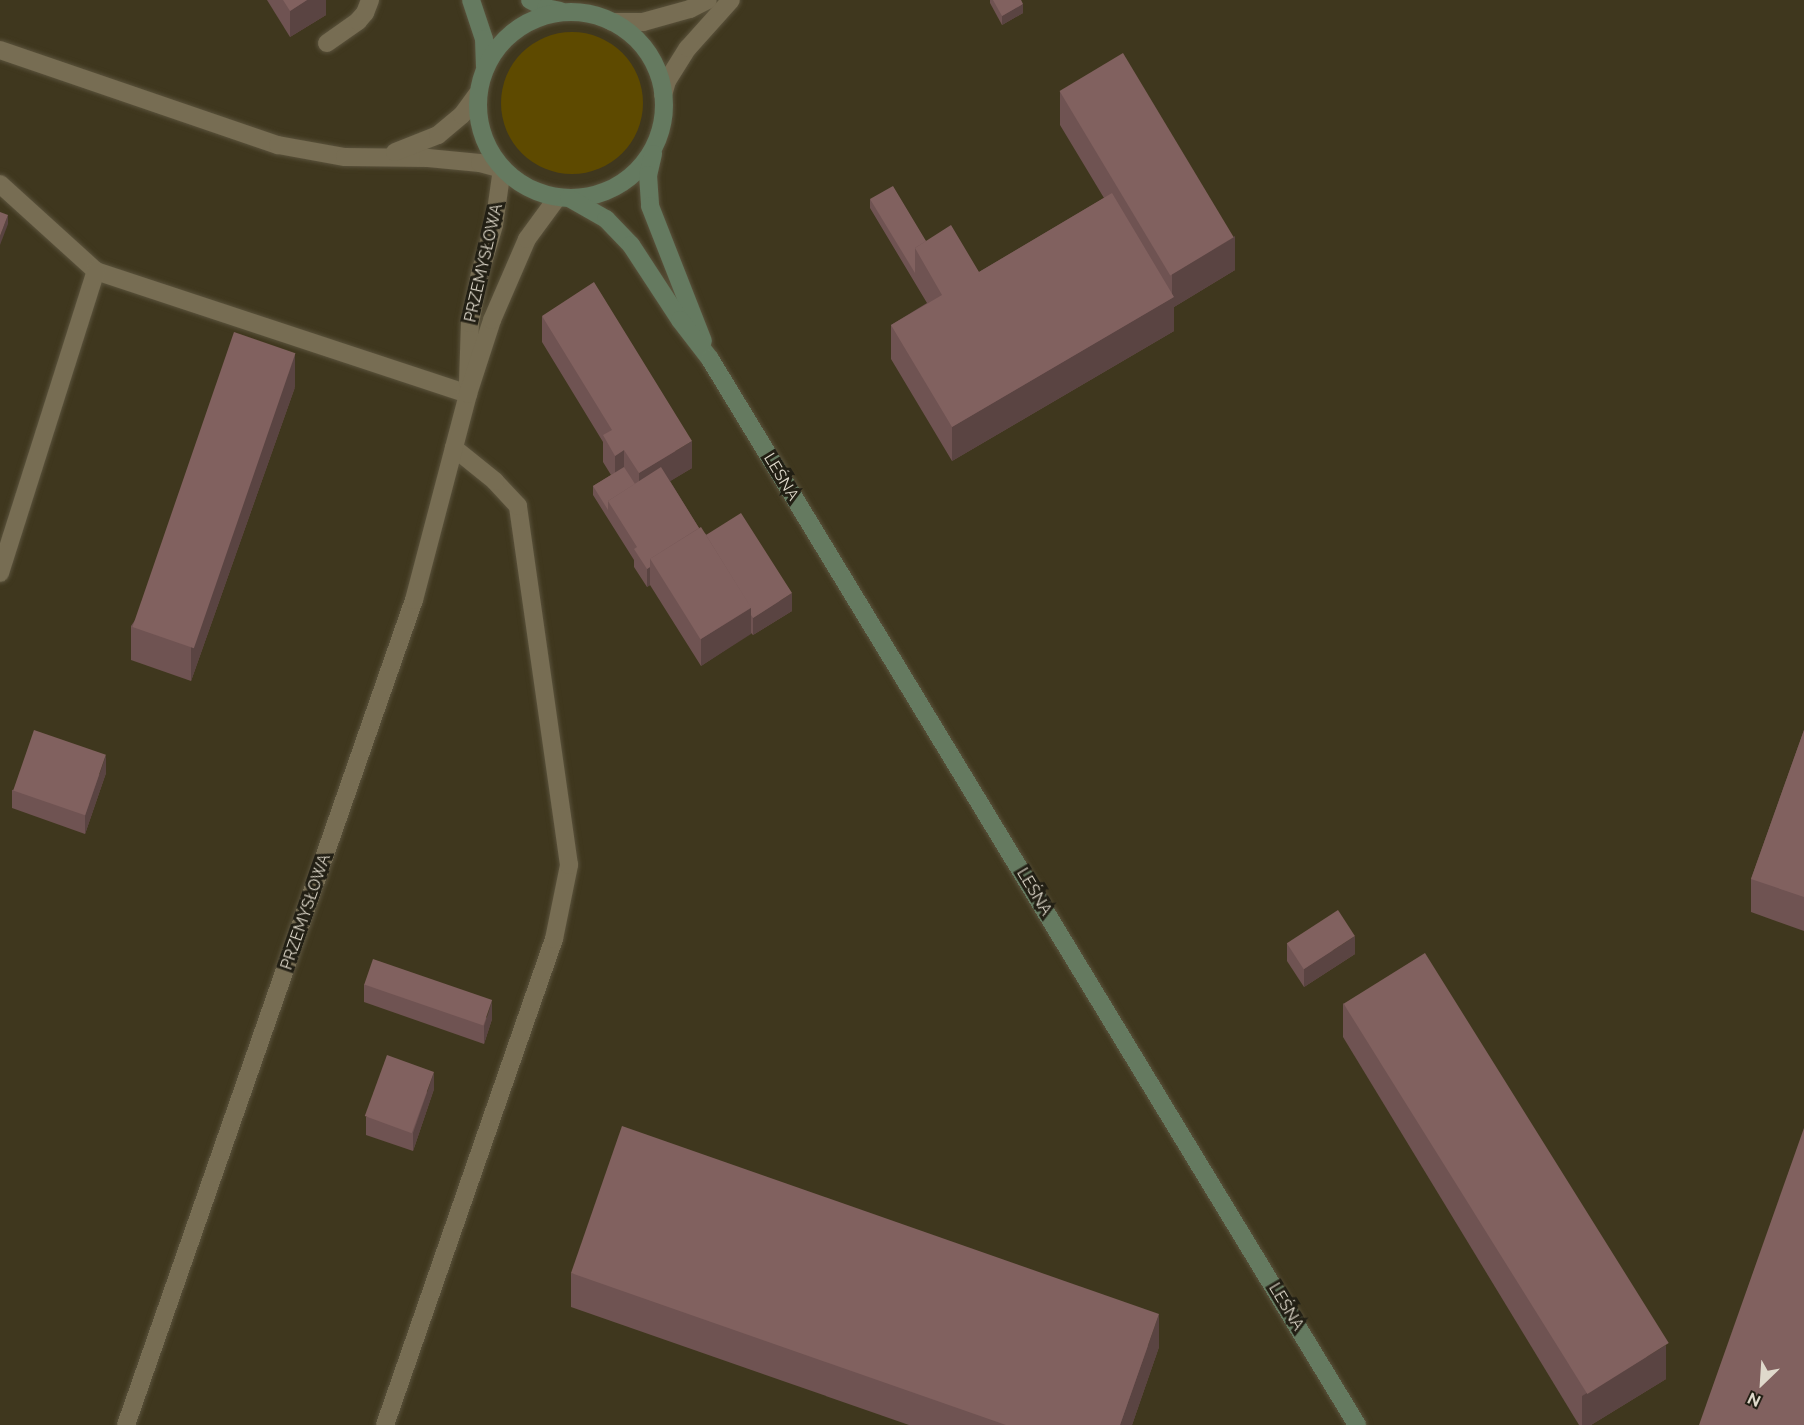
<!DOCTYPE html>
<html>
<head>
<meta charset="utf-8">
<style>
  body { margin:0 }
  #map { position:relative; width:1804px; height:1425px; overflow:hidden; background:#3f371e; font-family:Raleway,sans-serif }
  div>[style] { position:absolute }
  .green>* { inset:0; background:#5e4a00 }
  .round { border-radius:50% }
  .roads { filter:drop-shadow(0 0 2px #5a523c) drop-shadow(0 0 2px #5a523c) }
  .lane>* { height:18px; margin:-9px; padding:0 9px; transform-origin:9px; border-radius:9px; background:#776d53 }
  .street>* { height:18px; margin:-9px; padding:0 9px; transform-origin:9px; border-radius:9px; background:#776d53 }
  .secondary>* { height:18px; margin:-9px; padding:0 9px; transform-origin:9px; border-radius:9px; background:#657a60 }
  .secondary>.ring { margin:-9px; padding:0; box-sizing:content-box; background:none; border:18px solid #657a60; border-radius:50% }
  .wall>* { inset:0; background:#6f5352 }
  .shaded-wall>* { inset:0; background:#5a4442 }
  .building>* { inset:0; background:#81615f; transform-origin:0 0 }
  span { translate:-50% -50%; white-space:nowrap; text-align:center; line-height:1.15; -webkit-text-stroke:6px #221f14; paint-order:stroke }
  .street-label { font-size:16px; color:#dfd9cb }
  .north { position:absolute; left:1732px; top:1353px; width:60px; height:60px; -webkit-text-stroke:4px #221f14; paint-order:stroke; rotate:205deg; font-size:16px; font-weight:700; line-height:24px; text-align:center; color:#dfd9cb }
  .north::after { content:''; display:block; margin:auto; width:21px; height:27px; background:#dfd9cb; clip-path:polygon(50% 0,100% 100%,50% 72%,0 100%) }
</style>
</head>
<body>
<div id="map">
  <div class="green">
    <i class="round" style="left:501px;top:32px;width:142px;height:142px"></i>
  </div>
  <div class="roads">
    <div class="lane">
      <i style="left:327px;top:43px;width:38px;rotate:-35deg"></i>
      <i style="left:358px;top:21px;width:11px;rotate:-49deg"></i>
      <i style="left:365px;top:13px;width:14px;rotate:-69deg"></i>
      <i style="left:0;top:50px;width:294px;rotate:18.9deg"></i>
      <i style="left:278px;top:145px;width:68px;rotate:10.2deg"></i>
      <i style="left:345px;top:157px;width:83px;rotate:0.7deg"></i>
      <i style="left:428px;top:158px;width:52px;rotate:5.5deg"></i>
      <i style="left:480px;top:163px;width:23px;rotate:15deg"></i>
      <i style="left:395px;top:152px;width:46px;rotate:-21.6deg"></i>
      <i style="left:438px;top:135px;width:31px;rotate:-40deg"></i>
      <i style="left:462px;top:115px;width:26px;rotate:-54deg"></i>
      <i style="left:0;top:184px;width:130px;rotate:42.2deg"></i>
      <i style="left:96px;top:271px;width:392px;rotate:18.3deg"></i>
      <i style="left:0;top:573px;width:317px;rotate:-72.4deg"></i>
      <i style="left:385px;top:1425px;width:515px;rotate:-70.83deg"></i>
      <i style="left:554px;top:939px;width:76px;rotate:-78.5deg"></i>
      <i style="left:569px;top:865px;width:363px;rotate:-98.1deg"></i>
      <i style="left:518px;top:506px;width:34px;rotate:-133deg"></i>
      <i style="left:495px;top:481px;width:53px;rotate:-141.2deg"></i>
    </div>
    <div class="street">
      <i style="left:612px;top:22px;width:31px"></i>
      <i style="left:643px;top:22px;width:49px;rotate:-15.5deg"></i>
      <i style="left:690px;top:9px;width:20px;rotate:-27deg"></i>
      <i style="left:663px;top:95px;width:15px;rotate:-74deg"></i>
      <i style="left:667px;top:81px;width:39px;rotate:-58deg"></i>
      <i style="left:688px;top:48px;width:64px;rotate:-48.1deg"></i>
      <i style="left:468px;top:382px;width:59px;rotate:-88.1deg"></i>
      <i style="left:470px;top:323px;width:51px;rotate:-78.7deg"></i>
      <i style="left:480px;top:273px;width:50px;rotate:-73.7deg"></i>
      <i style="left:494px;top:225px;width:57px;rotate:-81.9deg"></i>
      <i style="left:126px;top:1425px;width:874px;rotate:-70.76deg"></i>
      <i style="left:414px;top:600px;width:213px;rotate:-75.3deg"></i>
      <i style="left:468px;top:394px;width:78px;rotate:-72deg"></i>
      <i style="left:492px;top:320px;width:88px;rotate:-66.6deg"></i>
      <i style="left:527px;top:239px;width:51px;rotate:-53.8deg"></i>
    </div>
    <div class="secondary">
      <i style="left:471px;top:0;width:41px;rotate:71.6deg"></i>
      <i style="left:484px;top:39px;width:27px;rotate:88deg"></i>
      <i style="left:530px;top:0;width:18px;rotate:27deg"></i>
      <i style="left:546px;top:8px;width:14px;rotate:12deg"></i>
      <i class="ring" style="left:478px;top:12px;width:168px;height:168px"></i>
      <i style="left:653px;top:154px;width:22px;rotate:103deg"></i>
      <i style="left:648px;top:175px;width:31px;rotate:86deg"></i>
      <i style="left:650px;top:206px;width:145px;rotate:68.6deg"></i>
      <i style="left:569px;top:198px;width:43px;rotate:29.6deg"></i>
      <i style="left:606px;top:219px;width:36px;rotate:46deg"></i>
      <i style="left:631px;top:245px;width:90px;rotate:56.8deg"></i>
      <i style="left:680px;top:320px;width:49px;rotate:52.4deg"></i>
      <i style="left:710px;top:359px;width:1247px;rotate:58.74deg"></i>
    </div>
  </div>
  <div class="wall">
    <i style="clip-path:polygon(267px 0,326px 0,326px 15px,290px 37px)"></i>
    <i style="clip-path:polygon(990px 0,1021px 0,1023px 13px,1002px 25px,990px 3px)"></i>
    <i style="clip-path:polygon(1060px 91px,1235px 270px,1174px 307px,1174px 331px,952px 461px,891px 359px,891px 325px,927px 303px,870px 208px,870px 199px,926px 241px,979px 272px,1104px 198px,1060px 125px)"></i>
    <i style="clip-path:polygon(542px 316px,692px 468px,670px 481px,699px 528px,792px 611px,753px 635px,751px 633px,701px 666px,650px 585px,647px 587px,634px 567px,634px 560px,593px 495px,593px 486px,611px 475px,603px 462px,603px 442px,542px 342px)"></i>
    <i style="clip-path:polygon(295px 387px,191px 681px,131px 660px,131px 626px)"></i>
    <i style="clip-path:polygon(1804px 730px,1804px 931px,1751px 912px,1751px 879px)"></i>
    <i style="clip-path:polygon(106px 773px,85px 834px,12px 808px,12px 790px)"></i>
    <i style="clip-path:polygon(1287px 943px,1355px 954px,1304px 987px,1287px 961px)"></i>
    <i style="clip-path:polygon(364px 984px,492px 1019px,484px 1044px,364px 1002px)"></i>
    <i style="clip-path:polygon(1343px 1003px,1666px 1379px,1591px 1425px,1579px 1425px,1343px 1037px)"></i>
    <i style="clip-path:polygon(434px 1089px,413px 1151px,366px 1135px,366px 1117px)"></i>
    <i style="clip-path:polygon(571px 1273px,1159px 1347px,1132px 1425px,909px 1425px,571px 1307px)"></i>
  </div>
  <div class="shaded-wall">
    <i style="clip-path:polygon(307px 0,326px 0,326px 15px,290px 37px,290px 11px)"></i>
    <i style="clip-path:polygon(1023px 4px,1023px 13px,1002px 25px,1002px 16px)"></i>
    <i style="clip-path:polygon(8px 215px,8px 224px,0 245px,0 236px)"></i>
    <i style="clip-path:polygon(1235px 236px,1235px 270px,1174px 307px,1174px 331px,952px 461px,952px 427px,1172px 298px,1172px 274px)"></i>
    <i style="clip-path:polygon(295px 353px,295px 387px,191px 681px,191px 647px)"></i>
    <i style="clip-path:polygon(692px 441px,692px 468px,639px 500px,639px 473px)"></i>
    <i style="clip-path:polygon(624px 450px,624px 476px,615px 482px,615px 456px)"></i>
    <i style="clip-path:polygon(650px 567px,650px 585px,647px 587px,647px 569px)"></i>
    <i style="clip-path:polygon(792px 593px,792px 611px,753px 635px,753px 618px)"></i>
    <i style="clip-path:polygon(751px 608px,751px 634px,701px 666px,701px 639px)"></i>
    <i style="clip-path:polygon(106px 755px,106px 773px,85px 834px,85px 816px)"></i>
    <i style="clip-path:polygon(1355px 936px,1355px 954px,1304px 987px,1304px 969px)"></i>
    <i style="clip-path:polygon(492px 1001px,492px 1019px,484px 1044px,484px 1026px)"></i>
    <i style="clip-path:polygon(434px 1072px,434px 1089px,413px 1151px,413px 1133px)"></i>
    <i style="clip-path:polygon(1159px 1314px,1159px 1347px,1132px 1425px,1120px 1425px)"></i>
    <i style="clip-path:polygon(1666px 1345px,1666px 1379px,1591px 1425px,1582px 1425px,1582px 1396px)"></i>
  </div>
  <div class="building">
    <i style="clip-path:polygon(283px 0,307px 0,290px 11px)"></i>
    <i style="clip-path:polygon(993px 0,1021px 0,1023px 4px,1002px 16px)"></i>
    <i style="left:1123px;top:53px;width:215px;height:74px;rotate:59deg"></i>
    <i style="clip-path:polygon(893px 186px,926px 241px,915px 248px,915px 273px,870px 199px)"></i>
    <i style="clip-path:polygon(1112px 193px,1174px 297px,952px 427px,891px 325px,942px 295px,915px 248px,951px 225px,979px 272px)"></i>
    <i style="clip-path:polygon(0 212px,8px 215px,0 236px)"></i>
    <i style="clip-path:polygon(594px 282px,692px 441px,639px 473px,624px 450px,615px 456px,603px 435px,612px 430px,542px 316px)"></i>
    <i style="left:234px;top:332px;width:65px;height:312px;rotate:19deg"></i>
    <i style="clip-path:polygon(624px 467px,635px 484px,608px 501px,608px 510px,593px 486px)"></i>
    <i style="clip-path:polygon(661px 467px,699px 528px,650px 559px,650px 567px,647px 569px,634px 549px,637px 547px,608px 501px)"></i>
    <i style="clip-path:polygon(741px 513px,792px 593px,753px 618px,751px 615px,751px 608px,706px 535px)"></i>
    <i style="left:701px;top:527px;width:95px;height:60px;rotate:58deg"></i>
    <i style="left:34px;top:730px;width:76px;height:64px;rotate:19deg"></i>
    <i style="clip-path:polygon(1804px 730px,1804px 897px,1751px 879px)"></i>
    <i style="left:1338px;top:910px;width:31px;height:61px;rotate:57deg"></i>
    <i style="left:1425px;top:953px;width:460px;height:96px;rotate:58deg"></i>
    <i style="left:373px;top:959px;width:126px;height:27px;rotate:19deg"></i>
    <i style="left:387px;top:1055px;width:50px;height:65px;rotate:20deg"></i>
    <i style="clip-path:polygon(622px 1126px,1159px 1314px,1120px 1425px,1006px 1425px,571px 1273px)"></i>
    <i style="clip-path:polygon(1804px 1128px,1804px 1425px,1699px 1425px)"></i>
  </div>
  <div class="street-label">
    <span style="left:484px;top:263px;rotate:-77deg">PRZEMYSŁOWA</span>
    <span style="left:781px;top:477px;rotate:59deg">LEŚNA</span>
    <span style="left:1034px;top:892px;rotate:59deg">LEŚNA</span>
    <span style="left:306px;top:912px;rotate:-71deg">PRZEMYSŁOWA</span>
    <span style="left:1286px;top:1307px;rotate:59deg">LEŚNA</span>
  </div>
  <div class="north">N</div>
</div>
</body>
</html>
